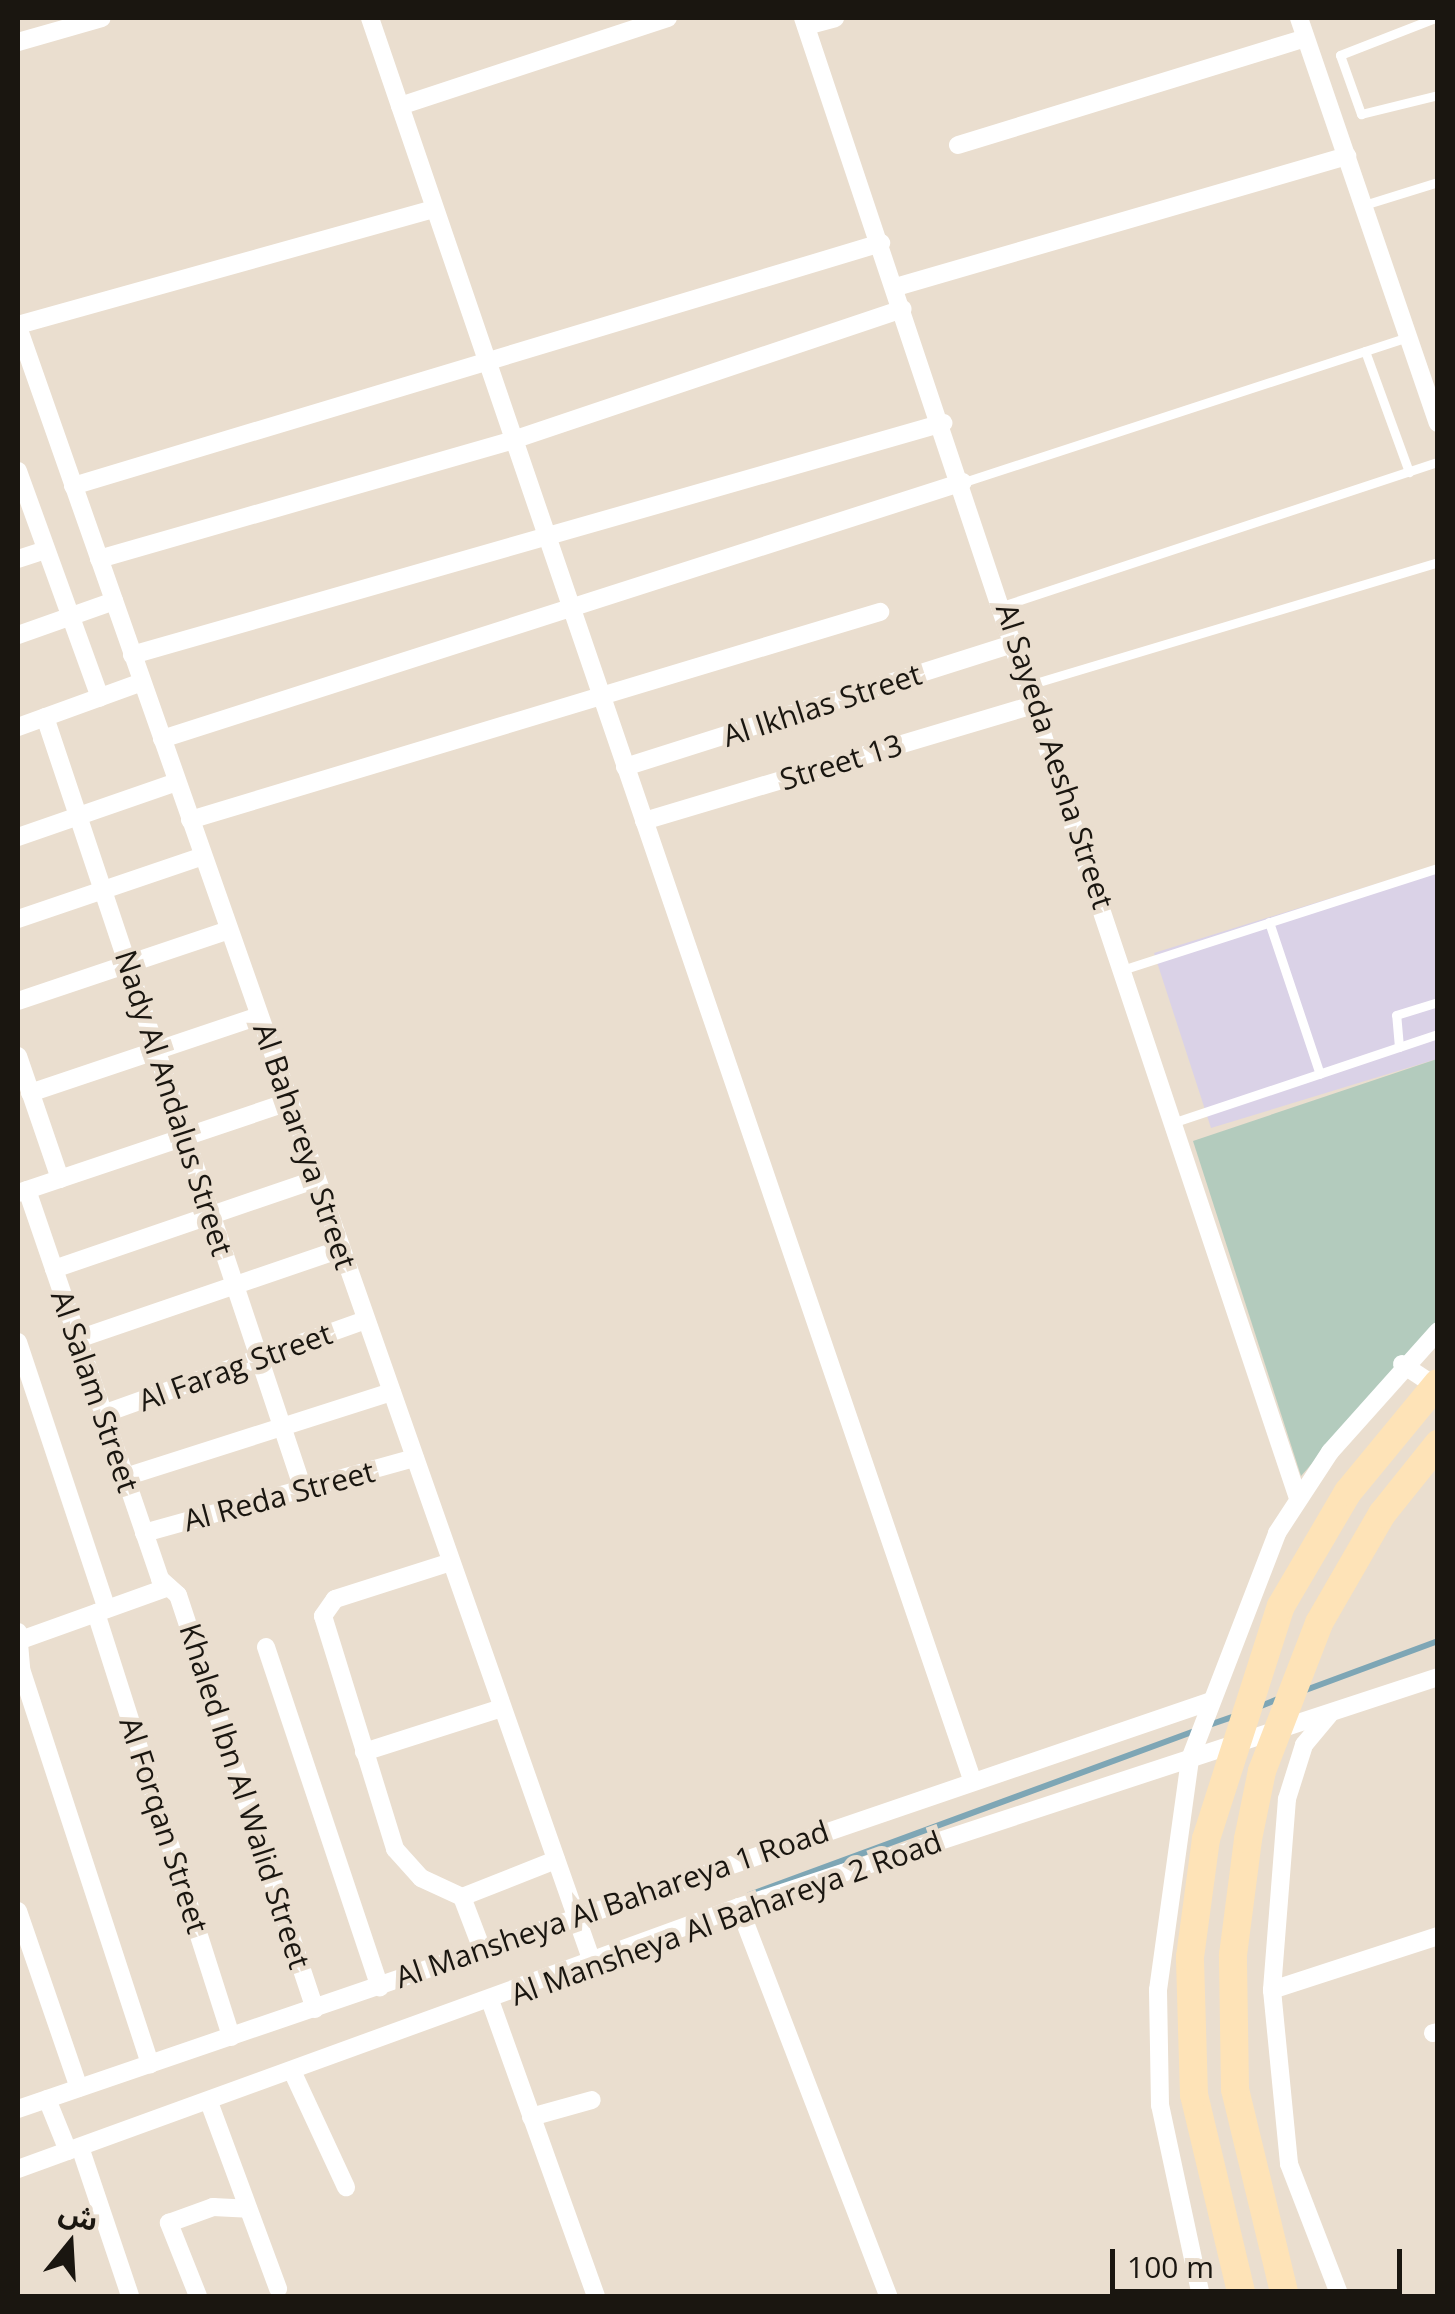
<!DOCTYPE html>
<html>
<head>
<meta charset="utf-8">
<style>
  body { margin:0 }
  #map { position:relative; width:1455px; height:2314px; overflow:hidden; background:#eadecf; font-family:"Open Sans","Noto Sans Arabic",sans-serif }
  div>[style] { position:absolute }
  .education>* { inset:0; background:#dad2e7 }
  .green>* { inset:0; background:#b3cbbd }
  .stream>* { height:6px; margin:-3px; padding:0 3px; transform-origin:3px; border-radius:3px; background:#7ea6b5 }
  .lane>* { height:9px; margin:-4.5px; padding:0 4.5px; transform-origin:4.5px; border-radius:4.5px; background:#fff }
  .street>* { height:18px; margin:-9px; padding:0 9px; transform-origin:9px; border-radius:9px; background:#fff }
  .primary>* { height:28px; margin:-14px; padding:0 14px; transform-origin:14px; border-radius:14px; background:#fee3b7 }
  span { translate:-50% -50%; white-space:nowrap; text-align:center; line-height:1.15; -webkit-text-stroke:9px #eadecf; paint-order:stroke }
  .street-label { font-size:30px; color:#1a1610 }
  .frame { position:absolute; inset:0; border:20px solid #1a1610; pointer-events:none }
  .north { position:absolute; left:20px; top:2194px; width:100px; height:100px; -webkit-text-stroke:8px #eadecf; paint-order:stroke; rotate:18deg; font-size:28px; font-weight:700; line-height:40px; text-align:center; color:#1a1610 }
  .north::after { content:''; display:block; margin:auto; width:35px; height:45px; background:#1a1610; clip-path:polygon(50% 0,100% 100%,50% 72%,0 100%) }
  .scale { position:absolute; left:1110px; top:2249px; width:292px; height:45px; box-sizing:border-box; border:5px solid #1a1610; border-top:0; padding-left:12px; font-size:30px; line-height:35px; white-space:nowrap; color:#1a1610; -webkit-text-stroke:8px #eadecf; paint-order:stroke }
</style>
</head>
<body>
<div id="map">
  <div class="education">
    <i style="clip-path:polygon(1437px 865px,1437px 1059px,1211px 1128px,1154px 953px)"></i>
  </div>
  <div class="green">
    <i style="clip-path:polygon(1437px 1059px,1437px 1322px,1301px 1476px,1193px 1141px)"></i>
  </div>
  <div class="stream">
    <i style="left:1303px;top:1691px;width:144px;rotate:-20.3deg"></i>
    <i style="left:1256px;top:1708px;width:27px;rotate:-22deg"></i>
    <i style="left:1209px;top:1725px;width:28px;rotate:-19deg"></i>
    <i style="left:749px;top:1895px;width:477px;rotate:-20.2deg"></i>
  </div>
  <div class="lane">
    <i style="left:1435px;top:18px;width:102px;rotate:158.7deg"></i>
    <i style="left:1340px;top:55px;width:63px;rotate:70.4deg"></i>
    <i style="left:1361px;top:114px;width:79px;rotate:-13.9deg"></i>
    <i style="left:1364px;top:205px;width:77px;rotate:-17.3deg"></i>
    <i style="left:1365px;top:351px;width:129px;rotate:70deg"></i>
    <i style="left:964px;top:482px;width:467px;rotate:-18.1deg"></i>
    <i style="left:1005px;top:605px;width:456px;rotate:-18.3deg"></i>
    <i style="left:1032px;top:684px;width:424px;rotate:-16.7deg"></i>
    <i style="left:1269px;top:922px;width:160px;rotate:71.5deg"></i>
    <i style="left:1125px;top:969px;width:329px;rotate:-17.9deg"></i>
    <i style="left:1399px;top:1047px;width:32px;rotate:-95deg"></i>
    <i style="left:1396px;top:1015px;width:44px;rotate:-17.2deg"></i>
    <i style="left:1175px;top:1122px;width:277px;rotate:-18.5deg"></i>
  </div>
  <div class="street">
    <i style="left:370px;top:18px;width:1861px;rotate:71.13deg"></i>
    <i style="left:803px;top:18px;width:1561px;rotate:71.51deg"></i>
    <i style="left:1299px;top:18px;width:428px;rotate:71.1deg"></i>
    <i style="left:806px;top:26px;width:30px;rotate:-15deg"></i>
    <i style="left:18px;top:42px;width:87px;rotate:-15.9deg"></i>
    <i style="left:400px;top:106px;width:282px;rotate:-18.2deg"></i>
    <i style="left:958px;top:145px;width:363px;rotate:-17.1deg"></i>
    <i style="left:896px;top:287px;width:470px;rotate:-16.2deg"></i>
    <i style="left:18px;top:325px;width:432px;rotate:-15.6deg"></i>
    <i style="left:18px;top:327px;width:1735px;rotate:70.65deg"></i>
    <i style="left:18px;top:471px;width:241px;rotate:70.1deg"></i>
    <i style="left:73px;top:486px;width:844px;rotate:-16.74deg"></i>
    <i style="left:18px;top:559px;width:29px;rotate:-18deg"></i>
    <i style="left:99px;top:559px;width:431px;rotate:-16deg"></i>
    <i style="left:513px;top:440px;width:411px;rotate:-18.6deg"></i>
    <i style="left:18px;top:635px;width:102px;rotate:-19.5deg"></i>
    <i style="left:132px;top:655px;width:844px;rotate:-15.96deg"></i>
    <i style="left:45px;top:717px;width:814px;rotate:71.52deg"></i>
    <i style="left:18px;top:727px;width:132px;rotate:-19.9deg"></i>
    <i style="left:162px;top:739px;width:841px;rotate:-17.79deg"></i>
    <i style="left:625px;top:767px;width:412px;rotate:-17.6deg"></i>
    <i style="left:190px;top:820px;width:721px;rotate:-16.78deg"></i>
    <i style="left:644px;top:821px;width:412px;rotate:-16.6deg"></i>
    <i style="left:18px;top:837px;width:168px;rotate:-19.1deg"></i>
    <i style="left:18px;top:919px;width:195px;rotate:-18.8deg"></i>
    <i style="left:18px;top:1001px;width:223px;rotate:-18.6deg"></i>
    <i style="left:18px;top:1056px;width:130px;rotate:71.1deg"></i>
    <i style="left:30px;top:1093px;width:242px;rotate:-18.6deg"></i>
    <i style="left:27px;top:1190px;width:411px;rotate:71.1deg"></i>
    <i style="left:160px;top:1579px;width:24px;rotate:42deg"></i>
    <i style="left:178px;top:1595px;width:436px;rotate:71.7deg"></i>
    <i style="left:18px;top:1193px;width:286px;rotate:-18.6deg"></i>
    <i style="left:54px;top:1269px;width:278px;rotate:-18.9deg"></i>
    <i style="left:78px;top:1339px;width:278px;rotate:-18.9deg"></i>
    <i style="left:18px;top:1342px;width:281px;rotate:71.6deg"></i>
    <i style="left:1402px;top:1364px;width:43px;rotate:33.7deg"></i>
    <i style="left:103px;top:1414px;width:279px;rotate:-19.7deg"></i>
    <i style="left:125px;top:1477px;width:280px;rotate:-17.7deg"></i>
    <i style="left:144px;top:1533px;width:281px;rotate:-15.5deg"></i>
    <i style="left:451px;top:1562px;width:122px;rotate:162.3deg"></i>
    <i style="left:335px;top:1599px;width:21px;rotate:125deg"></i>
    <i style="left:323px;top:1616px;width:244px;rotate:72.8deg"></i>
    <i style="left:395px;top:1849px;width:39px;rotate:48deg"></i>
    <i style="left:421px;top:1878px;width:45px;rotate:24.9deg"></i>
    <i style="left:462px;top:1897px;width:59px;rotate:69.1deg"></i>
    <i style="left:96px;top:1613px;width:445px;rotate:72.3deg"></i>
    <i style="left:18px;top:1632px;width:37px;rotate:85deg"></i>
    <i style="left:21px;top:1669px;width:416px;rotate:71.9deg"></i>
    <i style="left:18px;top:1641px;width:160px;rotate:-19.7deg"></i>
    <i style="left:266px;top:1647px;width:359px;rotate:71.5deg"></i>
    <i style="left:1329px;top:1715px;width:39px;rotate:130deg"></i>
    <i style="left:1304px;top:1745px;width:57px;rotate:107.5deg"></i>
    <i style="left:1287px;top:1799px;width:192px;rotate:94.5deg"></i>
    <i style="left:1272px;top:1990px;width:175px;rotate:84.4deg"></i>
    <i style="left:1289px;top:2164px;width:142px;rotate:68.9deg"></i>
    <i style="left:364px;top:1752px;width:145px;rotate:-17.7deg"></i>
    <i style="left:462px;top:1897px;width:101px;rotate:-21.5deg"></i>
    <i style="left:739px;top:1907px;width:417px;rotate:69deg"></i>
    <i style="left:18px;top:1911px;width:187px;rotate:71deg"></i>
    <i style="left:1272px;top:1990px;width:175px;rotate:-18deg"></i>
    <i style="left:491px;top:2003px;width:311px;rotate:70.3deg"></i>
    <i style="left:1433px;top:2033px;width:5px;rotate:-11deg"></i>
    <i style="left:293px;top:2073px;width:126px;rotate:65.1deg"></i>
    <i style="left:47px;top:2099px;width:56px;rotate:68deg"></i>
    <i style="left:209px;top:2102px;width:199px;rotate:69.7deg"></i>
    <i style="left:18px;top:2109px;width:1258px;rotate:-18.88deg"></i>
    <i style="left:531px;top:2117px;width:63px;rotate:-15.6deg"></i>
    <i style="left:80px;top:2147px;width:157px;rotate:71.4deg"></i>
    <i style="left:18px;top:2169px;width:767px;rotate:-19.97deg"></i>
    <i style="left:739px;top:1907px;width:736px;rotate:-18.21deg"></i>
    <i style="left:198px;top:2296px;width:79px;rotate:-111.7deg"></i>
    <i style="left:169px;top:2223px;width:47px;rotate:-20deg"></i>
    <i style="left:213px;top:2207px;width:35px;rotate:3deg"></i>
    <i style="left:1201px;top:2296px;width:195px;rotate:-102.1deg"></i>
    <i style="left:1160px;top:2105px;width:115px;rotate:-91deg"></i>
    <i style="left:1158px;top:1990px;width:233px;rotate:-82.1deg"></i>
    <i style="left:1190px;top:1759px;width:242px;rotate:-68.9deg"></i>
    <i style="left:1277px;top:1533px;width:97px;rotate:-56.8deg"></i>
    <i style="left:1330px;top:1452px;width:162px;rotate:-48.2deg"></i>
  </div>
  <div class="primary">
    <i style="left:1242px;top:2296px;width:207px;rotate:-103.4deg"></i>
    <i style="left:1194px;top:2095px;width:138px;rotate:-91.7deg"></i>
    <i style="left:1190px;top:1957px;width:119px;rotate:-82.3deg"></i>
    <i style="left:1206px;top:1839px;width:245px;rotate:-72.2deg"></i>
    <i style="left:1281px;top:1606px;width:132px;rotate:-59.6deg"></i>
    <i style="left:1348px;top:1492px;width:141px;rotate:-50.5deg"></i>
    <i style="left:1285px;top:2296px;width:213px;rotate:-103.6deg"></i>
    <i style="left:1235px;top:2089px;width:134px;rotate:-90.9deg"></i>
    <i style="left:1233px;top:1955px;width:117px;rotate:-82.6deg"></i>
    <i style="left:1248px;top:1839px;width:69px;rotate:-78.4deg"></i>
    <i style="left:1262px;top:1771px;width:159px;rotate:-68.9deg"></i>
    <i style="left:1319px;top:1623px;width:126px;rotate:-60deg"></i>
    <i style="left:1382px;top:1514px;width:90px;rotate:-51.3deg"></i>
  </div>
  <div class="street-label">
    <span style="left:822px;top:705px;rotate:-18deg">Al Ikhlas Street</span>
    <span style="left:1055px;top:756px;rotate:72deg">Al Sayeda Aesha Street</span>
    <span style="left:841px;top:762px;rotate:-17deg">Street 13</span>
    <span style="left:174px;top:1103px;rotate:72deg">Nady Al Andalus Street</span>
    <span style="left:305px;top:1146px;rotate:71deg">Al Bahareya Street</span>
    <span style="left:235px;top:1367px;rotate:-20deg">Al Farag Street</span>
    <span style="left:95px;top:1391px;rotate:71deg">Al Salam Street</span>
    <span style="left:279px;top:1496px;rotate:-15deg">Al Reda Street</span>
    <span style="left:245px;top:1796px;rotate:72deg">Khaled Ibn Al Walid Street</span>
    <span style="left:164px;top:1825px;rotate:72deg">Al Forqan Street</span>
    <span style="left:612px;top:1904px;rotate:-19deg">Al Mansheya Al Bahareya 1 Road</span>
    <span style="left:726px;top:1918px;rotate:-20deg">Al Mansheya Al Bahareya 2 Road</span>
  </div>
  <div class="frame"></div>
  <div class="north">ش</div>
  <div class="scale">100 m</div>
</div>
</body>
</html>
